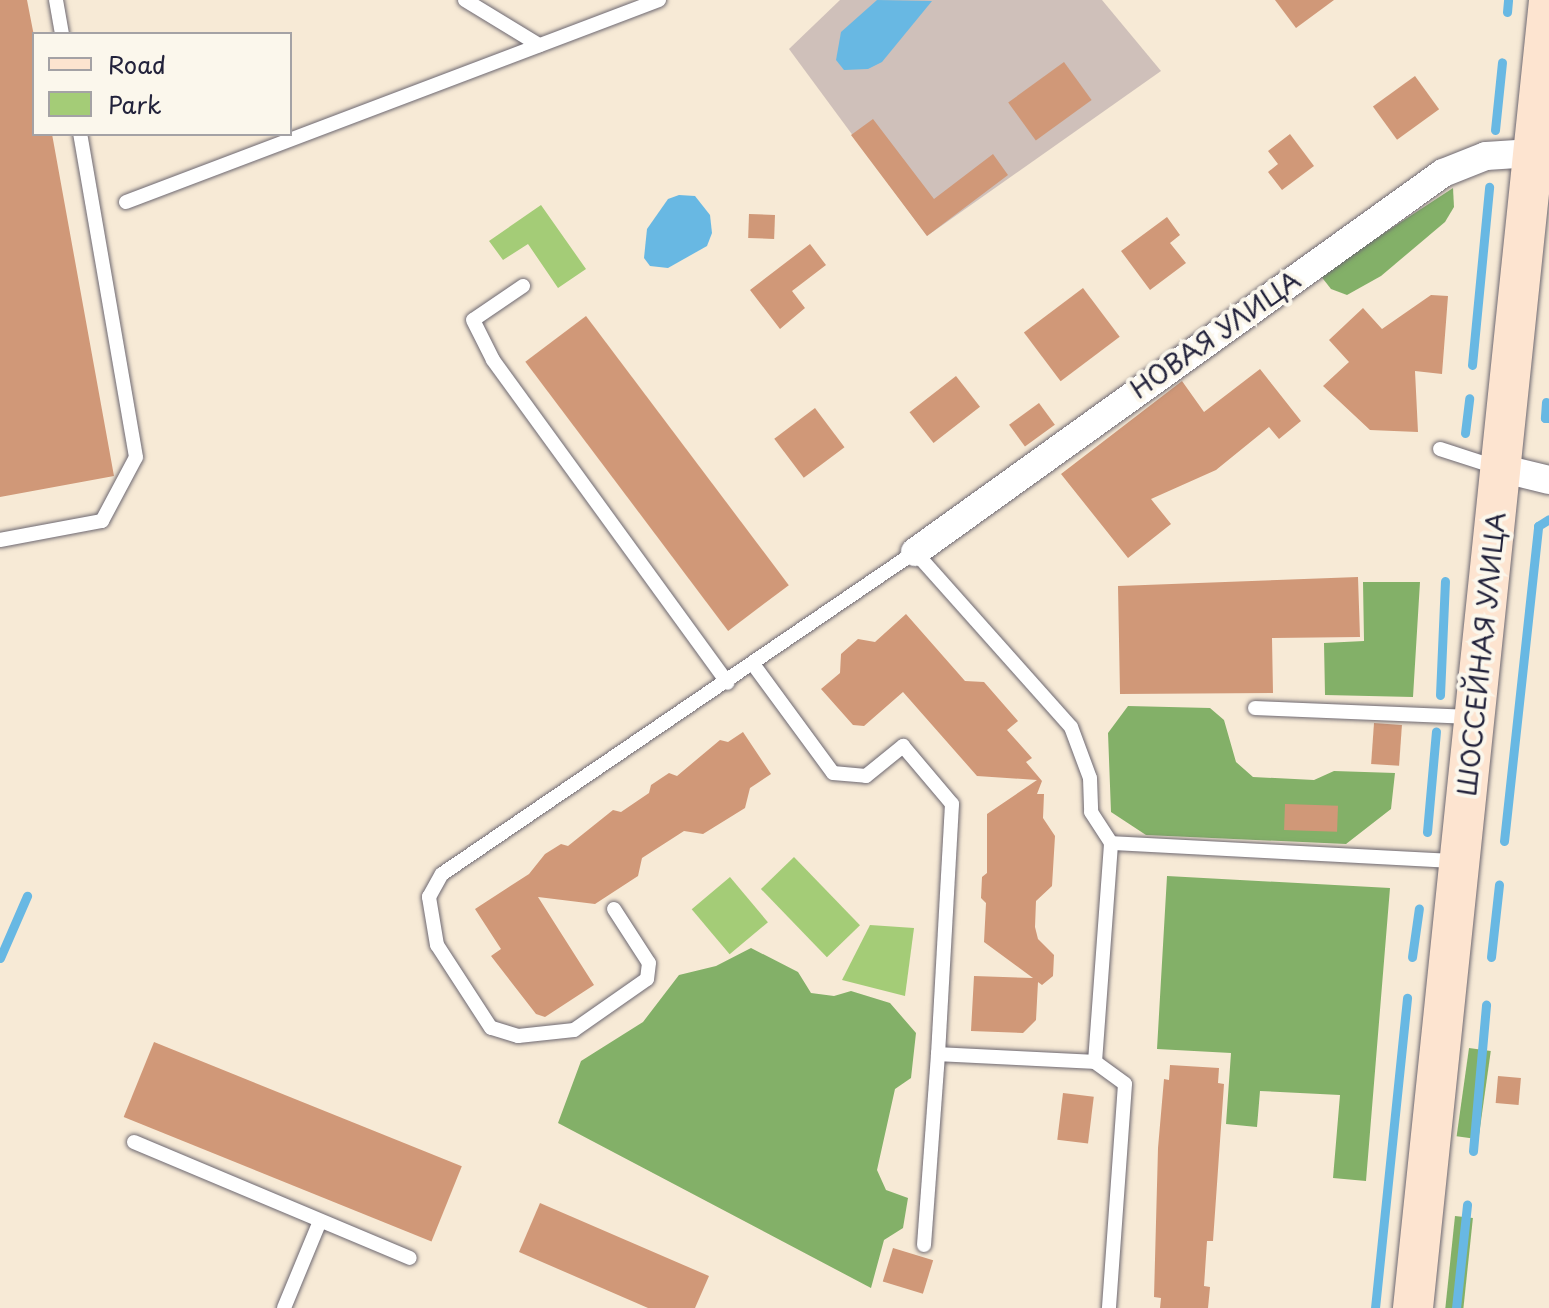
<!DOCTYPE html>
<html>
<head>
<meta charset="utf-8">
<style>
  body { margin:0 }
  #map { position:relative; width:1549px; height:1308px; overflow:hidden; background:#f7ead6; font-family:"Playpen Sans",sans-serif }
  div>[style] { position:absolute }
  .industrial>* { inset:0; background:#cfc0ba }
  .green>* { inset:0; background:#a4cc77; transform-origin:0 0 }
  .forest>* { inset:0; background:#83b068; transform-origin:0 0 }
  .water>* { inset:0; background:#68b8e3 }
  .stream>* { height:9px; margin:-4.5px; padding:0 4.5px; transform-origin:4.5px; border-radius:4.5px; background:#68b8e3 }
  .building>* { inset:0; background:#d09878; transform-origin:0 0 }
  .roads { filter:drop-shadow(0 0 2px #6d6871) drop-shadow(0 0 2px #6d6871) }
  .lane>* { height:14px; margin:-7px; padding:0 7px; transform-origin:7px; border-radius:7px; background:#fff }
  .street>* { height:28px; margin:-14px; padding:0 14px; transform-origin:14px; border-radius:14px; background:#fff }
  .secondary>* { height:40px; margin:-20px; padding:0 20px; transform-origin:20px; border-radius:20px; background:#fde4d0 }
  span { translate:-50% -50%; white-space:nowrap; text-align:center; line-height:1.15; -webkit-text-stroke:8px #fbf7ec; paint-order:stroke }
  .street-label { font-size:26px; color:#22223b }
  .legend { position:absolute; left:32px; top:32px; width:260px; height:104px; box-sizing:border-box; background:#fbf7ec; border:2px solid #a4a2a5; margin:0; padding:10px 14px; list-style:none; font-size:24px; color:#22223b }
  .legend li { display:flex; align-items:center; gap:16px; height:40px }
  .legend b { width:40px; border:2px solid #a4a2a5 }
</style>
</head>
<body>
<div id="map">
  <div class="industrial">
    <i style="clip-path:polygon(840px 0,1102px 0,1161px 71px,927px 236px,789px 49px)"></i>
  </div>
  <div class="green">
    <i style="clip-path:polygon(541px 205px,586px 269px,558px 288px,528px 244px,503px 260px,489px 241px)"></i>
    <i style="left:794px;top:857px;width:95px;height:46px;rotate:46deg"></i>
    <i style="left:730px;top:877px;width:59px;height:50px;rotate:50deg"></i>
    <i style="clip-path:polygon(870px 925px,914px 928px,905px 996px,842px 980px)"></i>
  </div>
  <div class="forest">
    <i style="clip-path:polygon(1453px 188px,1454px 207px,1445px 222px,1381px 276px,1347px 295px,1331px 289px,1320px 275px)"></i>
    <i style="clip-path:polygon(1363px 582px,1420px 582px,1413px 697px,1325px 695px,1324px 643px,1364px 641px)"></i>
    <i style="clip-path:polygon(1128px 706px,1210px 708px,1224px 720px,1236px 762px,1253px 777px,1314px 780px,1334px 771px,1395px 773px,1391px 809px,1346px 844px,1146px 835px,1111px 812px,1108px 733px)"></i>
    <i style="clip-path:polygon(1167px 876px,1390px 888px,1366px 1181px,1333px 1178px,1340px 1095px,1260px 1091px,1257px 1127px,1226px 1124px,1231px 1053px,1157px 1049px)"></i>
    <i style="clip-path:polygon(751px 948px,798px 972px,811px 993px,834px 996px,851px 991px,890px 1003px,916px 1033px,911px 1078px,895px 1089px,877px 1170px,886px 1190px,908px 1198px,903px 1228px,884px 1240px,871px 1288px,558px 1123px,581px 1061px,643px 1022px,679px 975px,716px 966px)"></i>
    <i style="left:1469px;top:1048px;width:22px;height:89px;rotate:8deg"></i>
    <i style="left:1455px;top:1216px;width:18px;height:93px;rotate:6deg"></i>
  </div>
  <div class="water">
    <i style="clip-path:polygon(877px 0,932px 1px,882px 62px,868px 69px,844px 70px,836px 60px,841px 32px)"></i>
    <i style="clip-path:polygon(679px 195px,695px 196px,710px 215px,712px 233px,707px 246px,668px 268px,650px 266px,644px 258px,647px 229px,668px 199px)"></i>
  </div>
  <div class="stream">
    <i style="left:1507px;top:12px;width:12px;rotate:-85deg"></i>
    <i style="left:1495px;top:130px;width:68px;rotate:-84.1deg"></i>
    <i style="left:1472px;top:365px;width:179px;rotate:-84.5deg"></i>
    <i style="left:1546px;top:402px;width:16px;rotate:94deg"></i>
    <i style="left:1545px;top:418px;width:4px"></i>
    <i style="left:1465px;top:433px;width:35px;rotate:-83deg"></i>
    <i style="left:1440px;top:695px;width:114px;rotate:-87.5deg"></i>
    <i style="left:1427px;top:832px;width:101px;rotate:-84.9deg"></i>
    <i style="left:1504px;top:841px;width:317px;rotate:-83.8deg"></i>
    <i style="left:1538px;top:526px;width:13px;rotate:-32deg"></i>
    <i style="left:1412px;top:957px;width:49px;rotate:-81.9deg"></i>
    <i style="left:1491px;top:957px;width:73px;rotate:-83.7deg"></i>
    <i style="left:0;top:958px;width:68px;rotate:-66.5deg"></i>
    <i style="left:1473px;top:1151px;width:147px;rotate:-84.9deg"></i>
    <i style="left:1375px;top:1308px;width:312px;rotate:-84.1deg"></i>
    <i style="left:1456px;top:1308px;width:104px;rotate:-83.9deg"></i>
  </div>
  <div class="building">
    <i style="clip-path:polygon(0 0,27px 0,34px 36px,34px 134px,52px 134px,114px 476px,0 497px)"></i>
    <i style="clip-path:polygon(1275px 0,1334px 0,1296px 28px)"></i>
    <i style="left:1064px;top:62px;width:47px;height:69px;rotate:54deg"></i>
    <i style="left:1415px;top:76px;width:41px;height:52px;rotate:54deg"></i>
    <i style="clip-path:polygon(873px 119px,934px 199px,993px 154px,1008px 175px,927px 236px,851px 135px)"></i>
    <i style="clip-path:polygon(1290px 134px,1314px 166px,1282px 190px,1268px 172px,1278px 164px,1268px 151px)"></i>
    <i style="left:749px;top:214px;width:26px;height:24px;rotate:2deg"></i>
    <i style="clip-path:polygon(1167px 217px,1180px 235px,1170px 243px,1186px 263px,1150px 290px,1121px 251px)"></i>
    <i style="clip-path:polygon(810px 244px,826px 265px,792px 291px,805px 308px,780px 329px,750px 290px)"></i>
    <i style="left:1083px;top:288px;width:61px;height:74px;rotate:53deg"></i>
    <i style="clip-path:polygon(1431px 295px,1448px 296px,1442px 374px,1415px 371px,1418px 432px,1370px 430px,1323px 386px,1349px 362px,1329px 340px,1363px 308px,1382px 329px)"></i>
    <i style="left:586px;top:316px;width:337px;height:76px;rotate:53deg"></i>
    <i style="clip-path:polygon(1260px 369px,1301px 421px,1279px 439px,1269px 427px,1216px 470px,1151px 499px,1171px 524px,1128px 558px,1061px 474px,1182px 381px,1204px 412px)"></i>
    <i style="left:956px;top:376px;width:39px;height:59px;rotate:52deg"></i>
    <i style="left:1039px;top:403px;width:27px;height:37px;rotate:54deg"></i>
    <i style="left:815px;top:408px;width:49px;height:51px;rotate:53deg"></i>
    <i style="clip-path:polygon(1358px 577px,1360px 637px,1272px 638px,1273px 693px,1120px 694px,1118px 586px)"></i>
    <i style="clip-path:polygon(906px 614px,965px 681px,984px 682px,1018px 721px,1007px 730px,1032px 758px,1026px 762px,1042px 781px,1037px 794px,1044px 794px,1043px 818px,1055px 836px,1052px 886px,1036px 901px,1035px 927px,1038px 939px,1054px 955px,1053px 976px,1042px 985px,1038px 982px,1036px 1020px,1023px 1033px,971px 1031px,974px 976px,1033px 978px,984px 942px,986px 903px,981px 898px,982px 877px,987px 873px,987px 814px,1037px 780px,977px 776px,903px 692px,864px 726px,853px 725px,821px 689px,840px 673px,841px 654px,858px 639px,875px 642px)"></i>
    <i style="left:1374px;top:723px;width:28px;height:41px;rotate:4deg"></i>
    <i style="clip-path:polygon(743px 732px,771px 774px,750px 788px,745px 808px,703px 834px,684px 831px,642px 858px,638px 876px,595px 904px,538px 897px,594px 985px,545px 1017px,536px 1014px,491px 956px,501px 949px,475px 909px,529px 874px,545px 854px,561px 844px,568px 846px,613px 810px,621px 812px,649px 793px,651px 785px,669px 773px,677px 776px,720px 740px,728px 742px)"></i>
    <i style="left:1285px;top:804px;width:53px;height:26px;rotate:2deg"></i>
    <i style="left:154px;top:1042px;width:332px;height:81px;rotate:22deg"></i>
    <i style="clip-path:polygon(1170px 1065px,1219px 1068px,1218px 1083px,1224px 1084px,1213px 1241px,1207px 1241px,1204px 1286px,1210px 1287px,1208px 1308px,1160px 1308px,1161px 1298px,1154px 1297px,1158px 1148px,1164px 1079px,1169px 1080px)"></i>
    <i style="left:1498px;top:1076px;width:23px;height:27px;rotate:5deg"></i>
    <i style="left:1063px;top:1093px;width:31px;height:47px;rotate:7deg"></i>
    <i style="clip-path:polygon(540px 1203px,709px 1276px,695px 1308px,648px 1308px,519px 1252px)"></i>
    <i style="left:893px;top:1248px;width:42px;height:35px;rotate:17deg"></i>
  </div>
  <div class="roads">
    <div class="lane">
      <i style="left:56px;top:0;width:35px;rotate:80deg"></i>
      <i style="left:465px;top:0;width:87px;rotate:31.3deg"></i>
      <i style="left:126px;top:202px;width:570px;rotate:-20.76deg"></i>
      <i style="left:523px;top:286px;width:60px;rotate:145.8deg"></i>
      <i style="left:473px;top:320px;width:45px;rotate:63.4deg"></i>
      <i style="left:493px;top:360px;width:399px;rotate:54deg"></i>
      <i style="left:1440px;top:449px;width:62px;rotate:17.9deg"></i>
      <i style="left:0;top:540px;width:104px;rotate:-10.6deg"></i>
      <i style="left:102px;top:521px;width:72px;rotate:-62deg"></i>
      <i style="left:136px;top:457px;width:328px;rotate:-99.8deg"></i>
      <i style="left:753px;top:664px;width:135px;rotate:53.7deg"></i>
      <i style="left:833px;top:773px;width:33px;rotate:5deg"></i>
      <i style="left:866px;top:776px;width:48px;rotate:-39deg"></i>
      <i style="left:903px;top:746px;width:76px;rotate:49.8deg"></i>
      <i style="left:952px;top:804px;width:250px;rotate:93.2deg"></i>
      <i style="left:938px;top:1054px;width:157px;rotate:2.9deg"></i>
      <i style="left:1095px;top:1062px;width:220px;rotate:-85.8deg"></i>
      <i style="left:1255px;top:708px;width:216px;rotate:2.4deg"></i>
      <i style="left:614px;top:909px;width:64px;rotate:57.1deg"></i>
      <i style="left:649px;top:963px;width:16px;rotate:97deg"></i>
      <i style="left:647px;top:979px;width:89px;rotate:145.1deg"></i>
      <i style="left:574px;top:1030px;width:56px;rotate:173.9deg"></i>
      <i style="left:518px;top:1036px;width:28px;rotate:-163deg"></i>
      <i style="left:491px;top:1028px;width:99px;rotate:-123deg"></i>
      <i style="left:437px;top:945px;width:49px;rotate:-99.5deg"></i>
      <i style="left:429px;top:897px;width:26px;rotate:-61deg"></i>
      <i style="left:442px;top:874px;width:572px;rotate:-34.25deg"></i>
      <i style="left:915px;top:552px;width:234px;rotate:48.3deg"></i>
      <i style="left:1071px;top:727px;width:54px;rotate:69.6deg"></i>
      <i style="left:1090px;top:778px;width:34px;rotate:88deg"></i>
      <i style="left:1091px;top:812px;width:37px;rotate:57deg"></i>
      <i style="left:1111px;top:843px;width:345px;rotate:3deg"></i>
      <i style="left:1095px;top:1062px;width:37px;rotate:36deg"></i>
      <i style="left:1125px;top:1084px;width:225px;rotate:94.1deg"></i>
      <i style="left:134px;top:1142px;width:299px;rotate:22.8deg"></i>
      <i style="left:924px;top:1245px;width:192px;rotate:-85.8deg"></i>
      <i style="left:284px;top:1308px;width:94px;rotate:-67.5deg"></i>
    </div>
    <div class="street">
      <i style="left:1500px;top:468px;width:50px;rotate:13.8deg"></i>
      <i style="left:915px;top:552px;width:650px;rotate:-35.67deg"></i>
      <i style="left:1443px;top:173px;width:46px;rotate:-21.6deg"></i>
      <i style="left:1486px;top:156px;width:46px;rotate:-3.7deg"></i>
    </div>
    <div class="secondary">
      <i style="left:1413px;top:1308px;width:1314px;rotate:-84.06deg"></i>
    </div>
  </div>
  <div class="street-label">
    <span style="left:1215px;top:334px;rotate:-35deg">НОВАЯ УЛИЦА</span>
    <span style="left:1481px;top:654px;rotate:-84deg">ШОССЕЙНАЯ УЛИЦА</span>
  </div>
  <ul class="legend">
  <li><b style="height:10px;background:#fde4d0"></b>Road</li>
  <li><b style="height:22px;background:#a4cc77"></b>Park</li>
  </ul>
</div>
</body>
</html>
